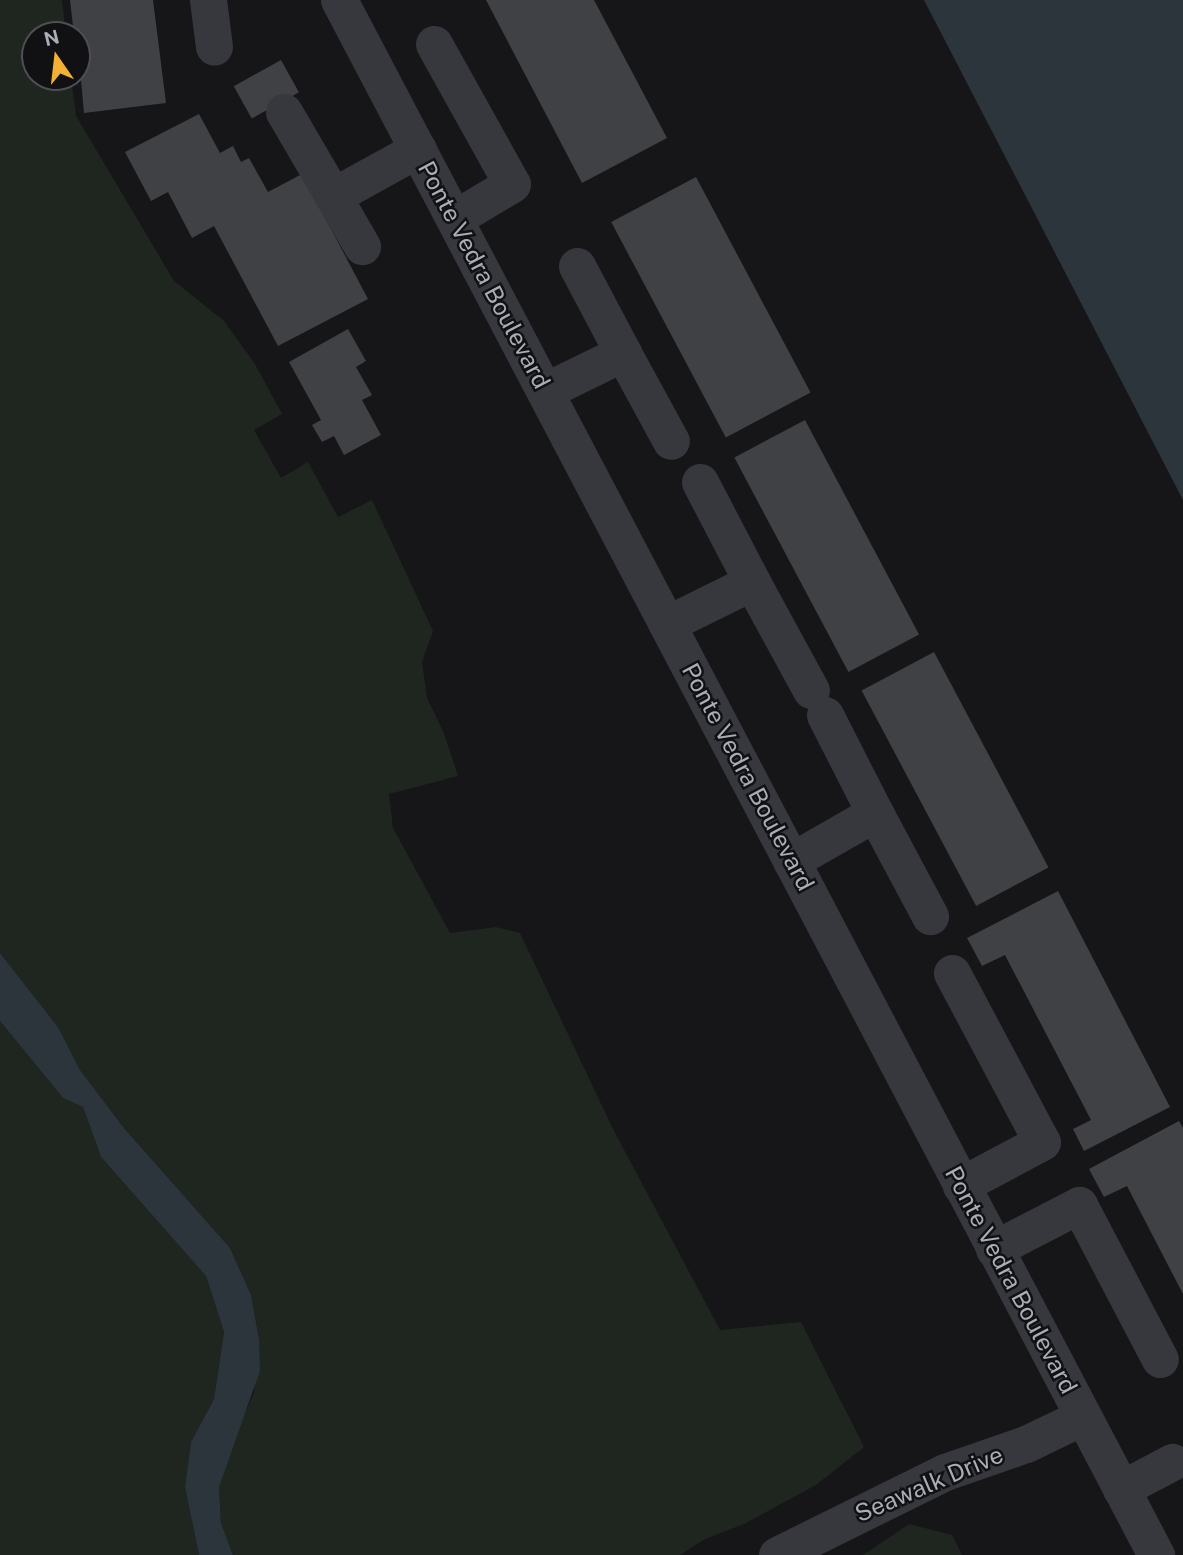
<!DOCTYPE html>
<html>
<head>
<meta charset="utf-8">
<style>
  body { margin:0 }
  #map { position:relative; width:1183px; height:1555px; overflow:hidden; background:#161618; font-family:"Public Sans",sans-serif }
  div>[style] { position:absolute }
  .green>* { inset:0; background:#1e261f }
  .water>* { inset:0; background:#2c353c }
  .building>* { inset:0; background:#404145; transform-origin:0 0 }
  .minor>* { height:37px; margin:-18.5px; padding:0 18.5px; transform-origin:18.5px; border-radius:18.5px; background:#37383d }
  span { translate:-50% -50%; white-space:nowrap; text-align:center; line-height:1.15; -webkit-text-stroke:5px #111113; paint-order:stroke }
  .street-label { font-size:24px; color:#a8adb8 }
  .north { position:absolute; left:21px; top:21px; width:70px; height:70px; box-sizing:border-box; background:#111113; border:2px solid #4d4f55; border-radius:50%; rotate:346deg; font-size:19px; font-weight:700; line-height:28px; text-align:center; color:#a8adb8 }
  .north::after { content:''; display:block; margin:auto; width:24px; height:32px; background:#f2b134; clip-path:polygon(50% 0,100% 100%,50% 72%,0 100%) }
</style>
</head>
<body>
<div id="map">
  <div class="green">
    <i style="clip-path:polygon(0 0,62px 0,66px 35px,35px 35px,35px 77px,71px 77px,76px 116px,174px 281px,224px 321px,255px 364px,282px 414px,254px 430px,281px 478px,308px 462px,338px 517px,372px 500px,433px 631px,422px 662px,427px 698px,444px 733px,458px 776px,389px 794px,393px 828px,450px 933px,496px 927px,520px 933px,613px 1129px,720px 1330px,801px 1322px,864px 1447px,816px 1485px,744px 1524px,705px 1539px,680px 1555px,233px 1555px,221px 1523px,219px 1487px,234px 1438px,254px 1393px,259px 1339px,251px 1295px,230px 1248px,124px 1128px,80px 1070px,58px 1027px,0 953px)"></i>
    <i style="clip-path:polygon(0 1021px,63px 1098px,83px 1107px,101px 1157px,206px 1276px,224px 1332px,214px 1399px,191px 1442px,185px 1487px,199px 1555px,0 1555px)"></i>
    <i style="clip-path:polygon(909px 1524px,952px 1535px,962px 1555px,863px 1555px)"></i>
  </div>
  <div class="water">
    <i style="clip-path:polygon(924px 0,1183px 0,1183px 500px)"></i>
    <i style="clip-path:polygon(0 953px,58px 1027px,80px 1070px,124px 1128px,230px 1248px,251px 1295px,259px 1339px,260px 1371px,219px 1487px,221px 1523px,233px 1555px,199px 1555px,185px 1487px,191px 1442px,214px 1399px,224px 1332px,206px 1276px,101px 1157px,83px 1107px,63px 1098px,0 1021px)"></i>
  </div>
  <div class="building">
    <i style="clip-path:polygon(70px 0,153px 0,166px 103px,84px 113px,77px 35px,74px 35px)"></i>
    <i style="clip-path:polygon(486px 0,594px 0,667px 138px,582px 183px)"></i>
    <i style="left:281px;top:60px;width:37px;height:54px;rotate:61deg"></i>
    <i style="clip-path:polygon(199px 114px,220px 153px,233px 146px,241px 162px,249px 158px,268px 192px,302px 174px,368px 299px,278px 346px,214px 226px,192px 238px,168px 192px,151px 201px,125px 152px)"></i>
    <i style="left:696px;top:177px;width:244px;height:96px;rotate:62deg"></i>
    <i style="clip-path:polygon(348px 329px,366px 361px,356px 367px,372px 395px,362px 400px,381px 435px,344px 455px,334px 436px,322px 442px,312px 425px,321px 420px,289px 362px)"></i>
    <i style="left:805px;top:420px;width:243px;height:80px;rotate:62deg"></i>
    <i style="left:934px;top:652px;width:244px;height:82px;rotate:62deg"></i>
    <i style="clip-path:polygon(1058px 891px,1170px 1107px,1084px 1151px,1073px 1129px,1091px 1120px,1005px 955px,982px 966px,967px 938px)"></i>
    <i style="clip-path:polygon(1179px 1121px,1183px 1128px,1183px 1294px,1127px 1186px,1104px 1197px,1089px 1169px)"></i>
  </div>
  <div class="minor">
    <i style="left:208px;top:0;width:47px;rotate:82.7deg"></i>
    <i style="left:339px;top:0;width:1757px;rotate:62.28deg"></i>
    <i style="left:434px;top:44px;width:160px;rotate:60.9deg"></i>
    <i style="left:512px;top:184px;width:66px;rotate:149.2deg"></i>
    <i style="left:284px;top:112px;width:97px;rotate:59.7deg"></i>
    <i style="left:333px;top:196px;width:97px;rotate:-28.9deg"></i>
    <i style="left:333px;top:196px;width:58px;rotate:59.9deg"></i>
    <i style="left:577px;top:266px;width:98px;rotate:62.1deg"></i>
    <i style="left:545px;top:391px;width:87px;rotate:-26deg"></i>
    <i style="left:623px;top:353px;width:100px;rotate:61.4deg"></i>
    <i style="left:700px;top:482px;width:113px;rotate:62.5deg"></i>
    <i style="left:667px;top:624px;width:95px;rotate:-26.3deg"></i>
    <i style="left:752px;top:582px;width:123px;rotate:61.4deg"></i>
    <i style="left:825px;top:715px;width:110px;rotate:63deg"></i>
    <i style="left:791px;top:861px;width:97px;rotate:-29.7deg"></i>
    <i style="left:875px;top:813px;width:117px;rotate:61.9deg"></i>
    <i style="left:952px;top:973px;width:191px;rotate:62deg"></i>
    <i style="left:1042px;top:1142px;width:92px;rotate:152deg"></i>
    <i style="left:994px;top:1249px;width:96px;rotate:-27.4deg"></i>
    <i style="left:1079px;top:1205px;width:174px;rotate:62.3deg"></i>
    <i style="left:1121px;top:1489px;width:58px;rotate:-27.9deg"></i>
    <i style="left:777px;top:1555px;width:187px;rotate:-26.3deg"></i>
    <i style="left:945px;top:1472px;width:86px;rotate:-19.1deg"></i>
    <i style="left:1026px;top:1444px;width:62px;rotate:-25.7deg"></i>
  </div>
  <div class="street-label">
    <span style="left:484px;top:275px;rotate:62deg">Ponte Vedra Boulevard</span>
    <span style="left:748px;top:777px;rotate:62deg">Ponte Vedra Boulevard</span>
    <span style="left:1011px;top:1280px;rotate:62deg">Ponte Vedra Boulevard</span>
    <span style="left:929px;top:1484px;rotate:-23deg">Seawalk Drive</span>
  </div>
  <div class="north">N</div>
</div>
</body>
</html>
